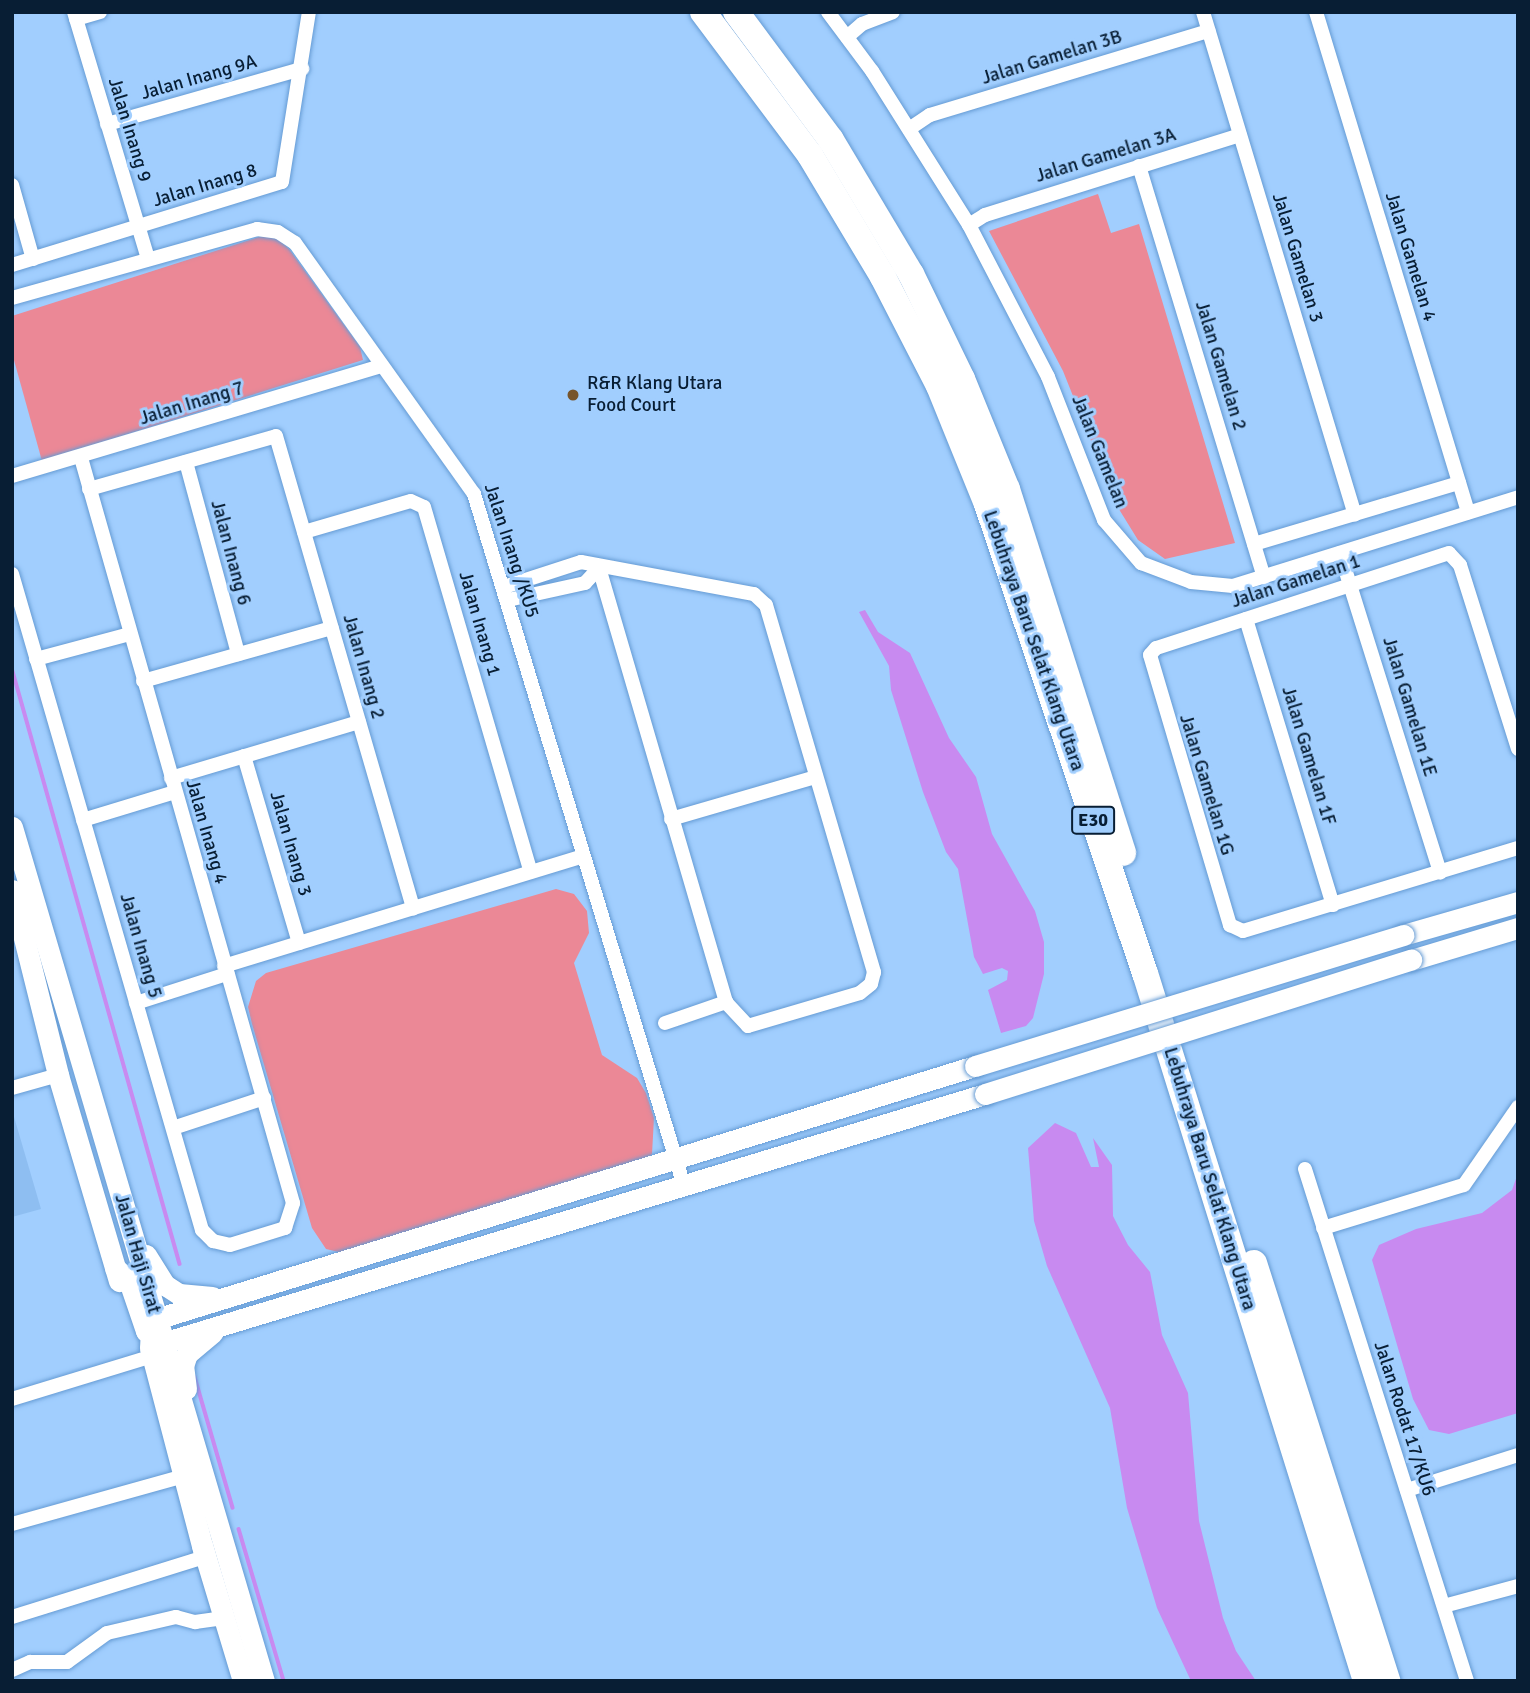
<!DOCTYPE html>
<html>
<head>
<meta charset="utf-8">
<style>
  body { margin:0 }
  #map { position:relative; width:1530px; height:1693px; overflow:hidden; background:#a1cefe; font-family:Signika,sans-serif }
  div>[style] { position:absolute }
  .built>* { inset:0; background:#8ebef1 }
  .green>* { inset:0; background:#eb8896 }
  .water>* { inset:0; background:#c88af0 }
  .stream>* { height:3.5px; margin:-1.75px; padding:0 1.75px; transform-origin:1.75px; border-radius:1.75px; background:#c88af0 }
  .roads { filter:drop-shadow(0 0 2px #659bd4) drop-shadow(0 0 2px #659bd4) }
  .street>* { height:14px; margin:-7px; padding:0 7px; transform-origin:7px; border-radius:7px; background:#fff }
  .secondary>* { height:21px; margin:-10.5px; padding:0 10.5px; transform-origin:10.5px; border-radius:10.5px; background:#fff }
  .highway>* { height:26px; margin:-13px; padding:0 13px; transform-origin:13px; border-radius:13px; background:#fff }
  .bridges { filter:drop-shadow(0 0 2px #659bd4) drop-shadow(0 0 2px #659bd4) }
  .secondary-bridge>* { height:21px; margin:-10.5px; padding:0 10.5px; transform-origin:10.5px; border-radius:10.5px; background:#fff }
  .dots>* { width:19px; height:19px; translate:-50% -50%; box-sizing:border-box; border:4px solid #a1cefe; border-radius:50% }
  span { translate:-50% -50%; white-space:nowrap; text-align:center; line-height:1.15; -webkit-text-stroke:6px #a1cefe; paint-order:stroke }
  .shield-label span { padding:2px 5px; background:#a1cefe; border:2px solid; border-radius:5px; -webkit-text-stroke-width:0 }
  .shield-label { font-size:18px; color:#081e34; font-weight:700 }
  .street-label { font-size:19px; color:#081e34 }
  .poi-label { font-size:19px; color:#081e34 }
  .left { translate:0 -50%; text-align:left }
  .frame { position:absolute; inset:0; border:14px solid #081e34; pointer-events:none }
</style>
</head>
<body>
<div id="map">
  <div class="built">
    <i style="clip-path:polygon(12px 1110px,41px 1209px,12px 1217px)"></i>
  </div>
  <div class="green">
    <i style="clip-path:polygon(1098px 194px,1111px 233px,1139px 224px,1235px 543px,1165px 559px,1138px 540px,1117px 506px,1063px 371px,989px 231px)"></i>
    <i style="clip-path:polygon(262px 236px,278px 239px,289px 249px,360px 347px,363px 360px,42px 461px,12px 353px,12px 316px)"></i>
    <i style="clip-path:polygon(556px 889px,574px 894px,587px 911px,589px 933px,574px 963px,602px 1055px,637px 1078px,646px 1093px,654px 1118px,652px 1154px,646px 1161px,347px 1254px,326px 1249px,312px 1228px,252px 1024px,248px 1007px,256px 981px,266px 973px)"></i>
  </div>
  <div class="water">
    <i style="clip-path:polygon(865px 610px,878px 632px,910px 653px,949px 738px,976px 777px,992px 834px,1035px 911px,1044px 942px,1044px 974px,1033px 1018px,1026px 1026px,1001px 1033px,988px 990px,1007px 980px,1008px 971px,1002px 968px,983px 974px,974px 957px,958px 869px,946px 852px,923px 792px,891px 690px,889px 666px,859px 612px)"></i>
    <i style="clip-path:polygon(1055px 1123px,1076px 1133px,1091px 1167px,1099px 1167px,1093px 1138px,1112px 1165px,1113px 1216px,1128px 1245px,1150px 1272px,1162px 1335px,1188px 1393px,1199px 1521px,1223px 1618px,1236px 1651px,1256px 1681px,1191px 1681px,1157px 1608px,1127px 1508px,1110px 1408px,1047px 1266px,1034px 1221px,1028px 1148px)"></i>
    <i style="clip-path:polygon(1518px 1173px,1518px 1413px,1449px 1434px,1429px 1430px,1413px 1399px,1372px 1260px,1379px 1245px,1416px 1229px,1482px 1213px,1512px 1190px)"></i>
  </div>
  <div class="stream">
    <i style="left:12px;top:668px;width:619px;rotate:74.26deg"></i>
    <i style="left:195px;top:1377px;width:136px;rotate:73.8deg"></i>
    <i style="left:239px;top:1529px;width:159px;rotate:73.5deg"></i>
  </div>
  <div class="roads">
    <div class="street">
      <i style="left:74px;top:12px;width:258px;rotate:73.3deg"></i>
      <i style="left:828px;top:12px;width:74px;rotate:53.3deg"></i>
      <i style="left:872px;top:71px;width:182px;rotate:57.8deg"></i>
      <i style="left:969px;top:225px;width:171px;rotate:62.5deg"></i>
      <i style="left:1048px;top:377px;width:154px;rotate:68.6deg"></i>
      <i style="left:1104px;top:520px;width:57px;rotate:49.3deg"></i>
      <i style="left:1141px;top:563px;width:53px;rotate:20.8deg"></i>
      <i style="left:1191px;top:582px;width:42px;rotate:5.4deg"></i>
      <i style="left:1233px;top:586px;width:299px;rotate:-17.3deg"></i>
      <i style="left:1203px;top:12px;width:525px;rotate:73.19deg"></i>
      <i style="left:1316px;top:12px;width:523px;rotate:73.09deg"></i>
      <i style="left:76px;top:19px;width:25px;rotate:-16deg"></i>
      <i style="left:847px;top:37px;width:20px;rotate:-41deg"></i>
      <i style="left:862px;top:24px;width:33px;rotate:-21deg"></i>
      <i style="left:107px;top:124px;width:203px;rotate:-15.8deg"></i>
      <i style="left:909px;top:129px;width:25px;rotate:-34deg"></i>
      <i style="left:930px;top:115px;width:291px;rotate:-16.8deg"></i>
      <i style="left:1139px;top:166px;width:430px;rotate:73.1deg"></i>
      <i style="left:12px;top:185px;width:77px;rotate:74.2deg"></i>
      <i style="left:969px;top:225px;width:19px;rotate:-32deg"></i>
      <i style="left:985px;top:215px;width:267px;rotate:-17.4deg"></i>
      <i style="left:12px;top:265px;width:282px;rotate:-17.1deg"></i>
      <i style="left:282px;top:182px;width:172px;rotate:-81deg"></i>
      <i style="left:12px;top:298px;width:255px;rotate:-15.7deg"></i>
      <i style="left:257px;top:229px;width:21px;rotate:8deg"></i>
      <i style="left:278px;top:232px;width:20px;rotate:33deg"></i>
      <i style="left:295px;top:243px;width:308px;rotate:54.5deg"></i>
      <i style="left:474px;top:494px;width:723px;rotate:73.12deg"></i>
      <i style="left:186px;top:462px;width:199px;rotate:74.8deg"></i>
      <i style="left:12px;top:476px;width:386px;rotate:-16.6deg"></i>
      <i style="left:89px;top:489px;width:194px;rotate:-15.8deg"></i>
      <i style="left:276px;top:436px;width:492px;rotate:73.8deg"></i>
      <i style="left:304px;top:532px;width:111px;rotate:-16.2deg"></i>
      <i style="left:411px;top:501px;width:14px;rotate:25deg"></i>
      <i style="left:424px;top:507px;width:380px;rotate:73.7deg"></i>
      <i style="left:1254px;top:544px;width:214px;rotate:-16.6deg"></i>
      <i style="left:1340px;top:553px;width:335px;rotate:72.6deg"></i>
      <i style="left:12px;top:574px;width:683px;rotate:73.85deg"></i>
      <i style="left:202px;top:1230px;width:16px;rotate:45deg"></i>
      <i style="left:213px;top:1241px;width:17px;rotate:13deg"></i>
      <i style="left:230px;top:1245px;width:58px;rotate:-17.2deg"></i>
      <i style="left:285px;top:1228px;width:26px;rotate:-72deg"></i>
      <i style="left:293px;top:1203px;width:775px;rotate:-105.88deg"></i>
      <i style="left:504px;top:587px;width:81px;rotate:-18deg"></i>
      <i style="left:581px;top:562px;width:176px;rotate:10.5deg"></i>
      <i style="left:754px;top:594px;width:16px;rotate:43deg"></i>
      <i style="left:766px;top:605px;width:383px;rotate:73.6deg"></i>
      <i style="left:874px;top:972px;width:12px;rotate:104deg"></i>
      <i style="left:871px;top:984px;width:14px;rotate:141deg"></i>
      <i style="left:860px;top:993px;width:117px;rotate:163.6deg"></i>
      <i style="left:748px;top:1026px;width:33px;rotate:-133deg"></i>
      <i style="left:726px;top:1002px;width:452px;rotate:-106.3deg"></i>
      <i style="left:508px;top:600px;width:79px;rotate:-12.4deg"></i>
      <i style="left:585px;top:583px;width:21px;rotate:-47deg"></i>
      <i style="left:1246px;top:619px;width:299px;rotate:73.1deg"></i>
      <i style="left:36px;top:659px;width:97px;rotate:-14.9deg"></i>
      <i style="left:143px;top:681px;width:196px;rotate:-15.7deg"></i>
      <i style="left:1518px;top:749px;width:193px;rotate:-107.5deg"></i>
      <i style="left:1460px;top:565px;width:16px;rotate:-133deg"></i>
      <i style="left:1449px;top:553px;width:308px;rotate:162deg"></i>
      <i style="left:1156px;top:648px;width:9px;rotate:131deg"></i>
      <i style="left:1150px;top:655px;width:282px;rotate:73.5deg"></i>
      <i style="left:1230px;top:925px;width:14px;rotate:25deg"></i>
      <i style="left:1243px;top:931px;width:287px;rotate:-16.8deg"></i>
      <i style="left:244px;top:756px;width:195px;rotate:73.6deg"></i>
      <i style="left:171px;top:778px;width:196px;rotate:-16.6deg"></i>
      <i style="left:671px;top:819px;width:151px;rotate:-16.2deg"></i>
      <i style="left:83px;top:820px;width:96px;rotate:-16.9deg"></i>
      <i style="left:224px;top:966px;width:375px;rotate:-17deg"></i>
      <i style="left:136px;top:1003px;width:96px;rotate:-17.7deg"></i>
      <i style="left:665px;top:1023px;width:65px;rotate:-19deg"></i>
      <i style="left:12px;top:1088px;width:48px;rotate:-15.8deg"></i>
      <i style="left:173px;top:1128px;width:96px;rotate:-18.2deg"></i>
      <i style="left:1305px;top:1169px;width:537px;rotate:72.44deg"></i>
      <i style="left:1323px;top:1228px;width:147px;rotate:-17deg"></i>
      <i style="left:1464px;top:1185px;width:95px;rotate:-55.3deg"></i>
      <i style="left:12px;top:1399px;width:137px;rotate:-17deg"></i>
      <i style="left:1407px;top:1490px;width:116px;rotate:-17.5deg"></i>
      <i style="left:12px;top:1524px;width:174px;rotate:-15.6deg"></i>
      <i style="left:1444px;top:1606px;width:77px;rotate:-15.1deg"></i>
      <i style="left:12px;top:1617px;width:202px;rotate:-17.3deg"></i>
      <i style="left:12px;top:1670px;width:20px;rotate:-24deg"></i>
      <i style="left:30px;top:1662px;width:37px"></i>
      <i style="left:67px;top:1662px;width:49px;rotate:-35.9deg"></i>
      <i style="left:107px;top:1633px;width:71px;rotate:-13.1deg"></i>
      <i style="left:176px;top:1617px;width:20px;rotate:15deg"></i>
      <i style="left:195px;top:1622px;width:29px;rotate:-8deg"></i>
    </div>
    <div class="secondary">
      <i style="left:12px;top:827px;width:890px;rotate:73.56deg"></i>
      <i style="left:12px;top:890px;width:191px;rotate:76deg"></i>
      <i style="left:58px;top:1075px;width:215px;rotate:73.5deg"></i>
      <i style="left:1403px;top:935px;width:120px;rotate:-16deg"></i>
      <i style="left:1411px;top:960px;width:112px;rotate:-16.7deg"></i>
      <i style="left:146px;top:1255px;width:36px;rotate:58deg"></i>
      <i style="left:165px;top:1285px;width:17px;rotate:33deg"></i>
      <i style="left:179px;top:1294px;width:33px;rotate:5deg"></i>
      <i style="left:115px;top:1268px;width:19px;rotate:43deg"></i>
      <i style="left:129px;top:1281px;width:53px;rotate:71.2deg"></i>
      <i style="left:146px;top:1331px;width:21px;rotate:35deg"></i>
      <i style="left:163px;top:1343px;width:859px;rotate:-16.85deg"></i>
      <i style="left:186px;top:1389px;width:23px;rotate:-97deg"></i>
      <i style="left:183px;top:1366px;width:13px;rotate:-72deg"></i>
      <i style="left:187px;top:1354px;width:33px;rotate:-40deg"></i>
      <i style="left:202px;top:1545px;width:142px;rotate:73.2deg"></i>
      <i style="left:205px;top:1557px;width:216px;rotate:-104.7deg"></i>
      <i style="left:150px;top:1348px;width:21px;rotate:-87deg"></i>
      <i style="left:151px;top:1327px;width:9px;rotate:-58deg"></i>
      <i style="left:156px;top:1319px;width:857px;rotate:-17.17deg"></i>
    </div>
    <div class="highway">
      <i style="left:703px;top:12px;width:179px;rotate:53.2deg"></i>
      <i style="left:810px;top:155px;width:142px;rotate:59.1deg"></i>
      <i style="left:883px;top:277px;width:123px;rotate:62.8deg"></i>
      <i style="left:939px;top:386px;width:127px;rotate:67.9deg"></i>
      <i style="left:987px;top:504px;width:495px;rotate:71.4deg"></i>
      <i style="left:1145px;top:973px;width:742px;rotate:72.66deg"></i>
      <i style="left:736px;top:12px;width:159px;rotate:53.4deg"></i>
      <i style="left:831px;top:140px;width:156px;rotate:59.2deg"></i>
      <i style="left:911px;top:274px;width:117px;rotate:64.1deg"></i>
      <i style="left:962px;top:379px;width:119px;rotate:67.8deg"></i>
      <i style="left:1007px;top:489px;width:382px;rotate:72.3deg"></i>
      <i style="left:1254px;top:1263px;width:439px;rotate:72.3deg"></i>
    </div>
  </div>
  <div class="bridges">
    <div class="secondary-bridge">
      <i style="left:975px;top:1066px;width:448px;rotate:-17deg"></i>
      <i style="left:985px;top:1094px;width:447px;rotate:-17.5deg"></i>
    </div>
  </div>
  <div class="dots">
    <i style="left:573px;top:395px;background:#76552c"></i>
  </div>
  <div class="shield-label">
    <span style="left:1093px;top:820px">E30</span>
  </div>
  <div class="street-label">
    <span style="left:1052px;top:58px;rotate:-17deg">Jalan Gamelan 3B</span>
    <span style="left:199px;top:78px;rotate:-16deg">Jalan Inang 9A</span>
    <span style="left:129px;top:130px;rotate:73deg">Jalan Inang 9</span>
    <span style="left:1106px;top:156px;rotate:-17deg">Jalan Gamelan 3A</span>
    <span style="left:205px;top:186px;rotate:-17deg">Jalan Inang 8</span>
    <span style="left:1410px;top:257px;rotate:73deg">Jalan Gamelan 4</span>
    <span style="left:1297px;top:258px;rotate:73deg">Jalan Gamelan 3</span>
    <span style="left:1220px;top:366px;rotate:73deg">Jalan Gamelan 2</span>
    <span style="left:192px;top:404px;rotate:-17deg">Jalan Inang 7</span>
    <span style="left:1099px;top:452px;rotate:68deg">Jalan Gamelan</span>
    <span style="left:511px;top:551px;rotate:72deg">Jalan Inang /KU5</span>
    <span style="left:230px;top:553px;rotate:75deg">Jalan Inang 6</span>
    <span style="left:1296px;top:582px;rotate:-18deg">Jalan Gamelan 1</span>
    <span style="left:479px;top:624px;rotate:74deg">Jalan Inang 1</span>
    <span style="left:1033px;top:641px;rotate:71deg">Lebuhraya Baru Selat Klang Utara</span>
    <span style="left:363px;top:667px;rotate:74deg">Jalan Inang 2</span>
    <span style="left:1409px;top:707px;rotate:73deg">Jalan Gamelan 1E</span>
    <span style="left:1308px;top:756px;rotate:73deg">Jalan Gamelan 1F</span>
    <span style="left:1206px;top:785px;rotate:73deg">Jalan Gamelan 1G</span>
    <span style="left:206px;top:832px;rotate:74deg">Jalan Inang 4</span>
    <span style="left:290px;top:844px;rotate:74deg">Jalan Inang 3</span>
    <span style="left:140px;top:946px;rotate:74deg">Jalan Inang 5</span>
    <span style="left:1209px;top:1179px;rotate:73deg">Lebuhraya Baru Selat Klang Utara</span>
    <span style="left:137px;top:1254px;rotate:74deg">Jalan Haji Sirat</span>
    <span style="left:1404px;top:1419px;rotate:72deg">Jalan Rodat 17/KU6</span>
  </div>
  <div class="poi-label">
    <span class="left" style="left:587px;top:395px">R&amp;R Klang Utara<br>Food Court</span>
  </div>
  <div class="frame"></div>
</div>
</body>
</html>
